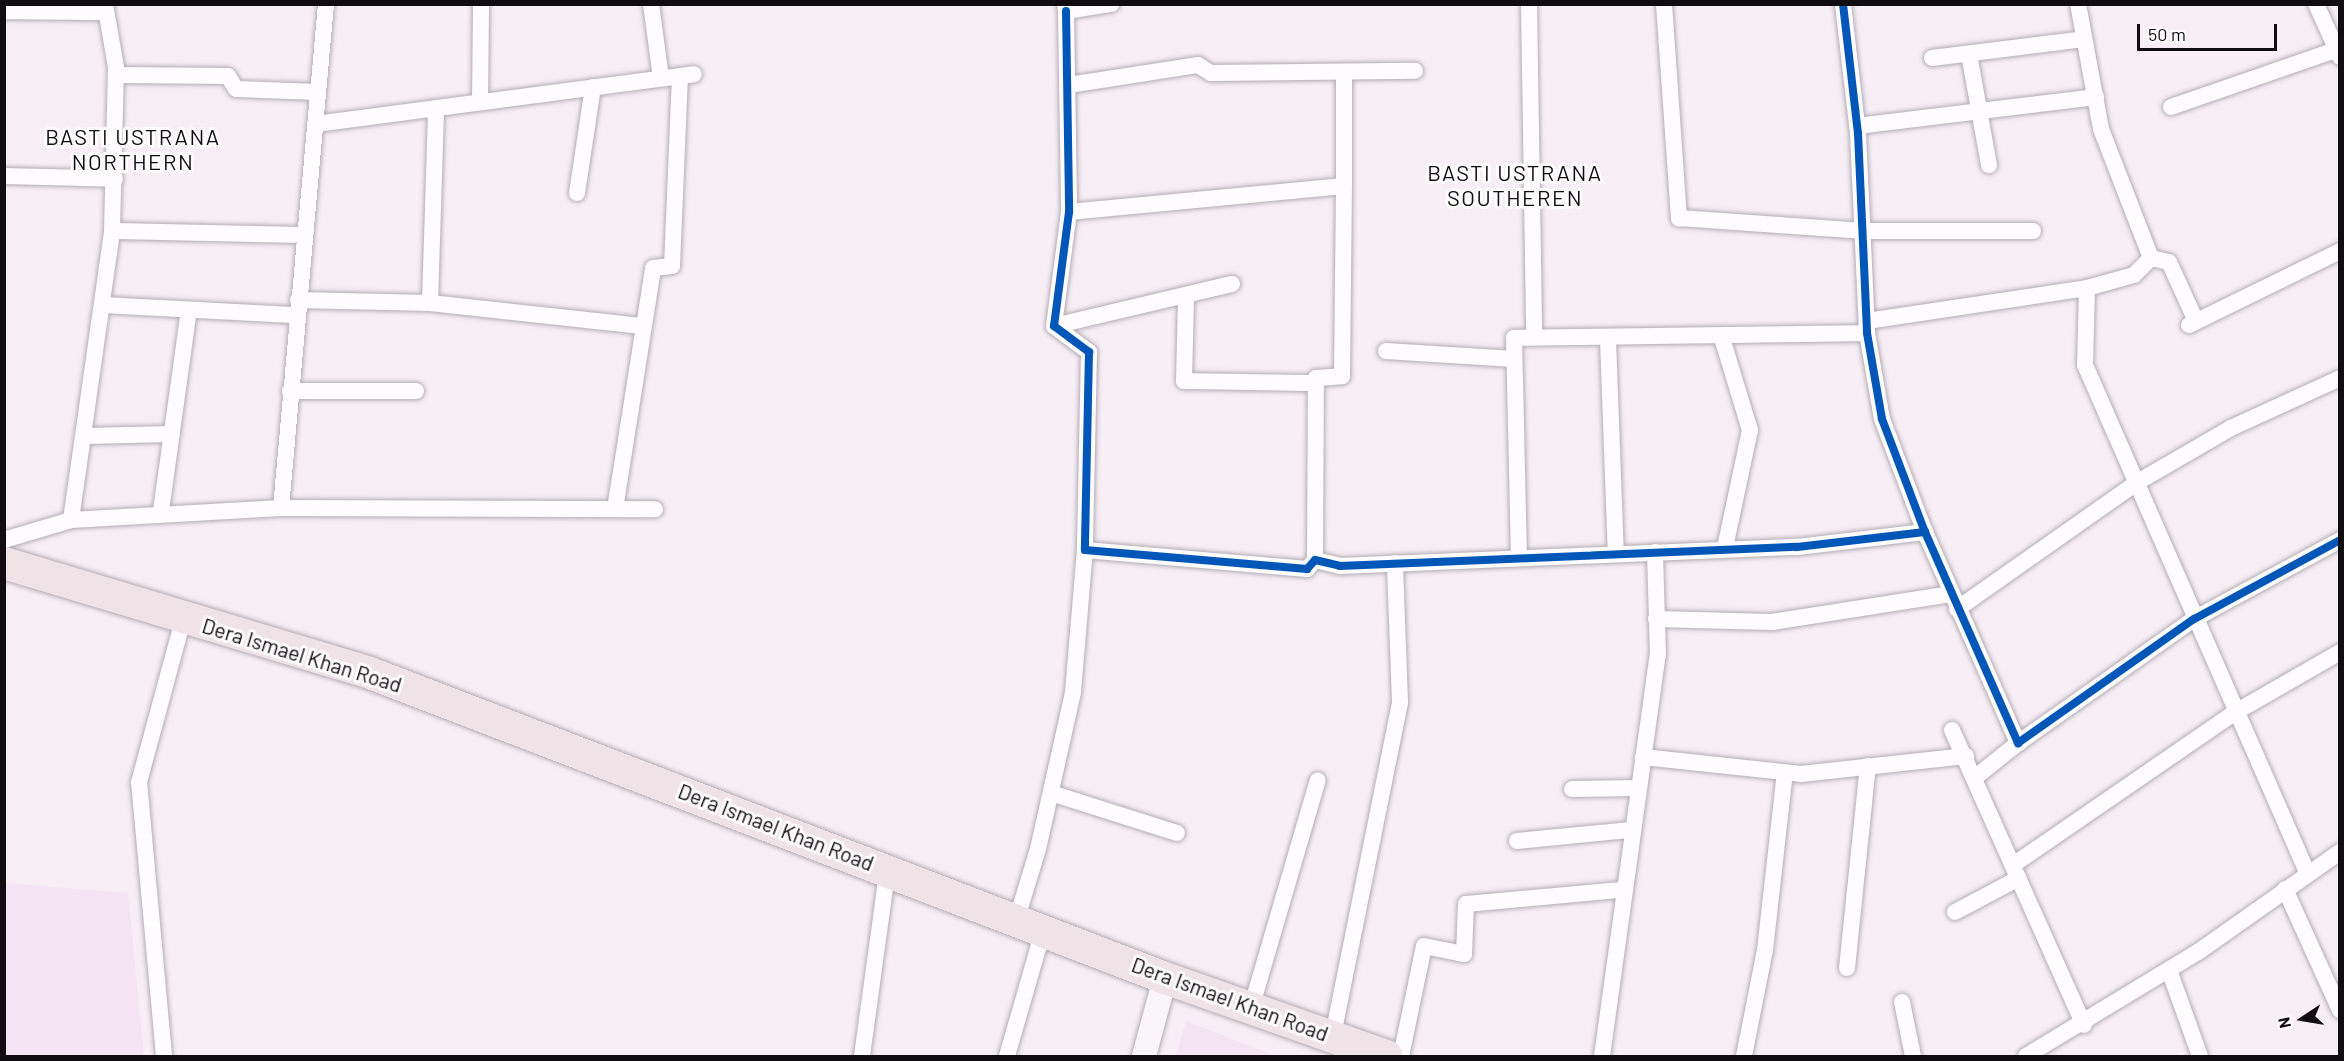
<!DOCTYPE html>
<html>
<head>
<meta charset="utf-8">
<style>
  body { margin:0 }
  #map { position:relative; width:2344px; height:1061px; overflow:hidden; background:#f7eef6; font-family:Barlow,sans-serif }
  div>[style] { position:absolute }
  .built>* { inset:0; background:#f5e4f4 }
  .roads { filter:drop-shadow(0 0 2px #b3adb3) drop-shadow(0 0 2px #b3adb3) }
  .street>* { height:16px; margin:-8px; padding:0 8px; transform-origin:8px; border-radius:8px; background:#fefcfe }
  .secondary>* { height:24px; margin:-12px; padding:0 12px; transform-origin:12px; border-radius:12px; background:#faf5f8 }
  .highway>* { height:32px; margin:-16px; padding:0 16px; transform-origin:16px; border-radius:16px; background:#f0e3e8 }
  .cycleway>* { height:8px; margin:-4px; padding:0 4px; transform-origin:4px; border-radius:4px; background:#0057b8 }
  span { translate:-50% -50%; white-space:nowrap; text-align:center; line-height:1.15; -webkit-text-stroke:6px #fdfdfd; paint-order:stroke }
  .street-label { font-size:21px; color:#110c11 }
  .neighbourhood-label { font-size:22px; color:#110c11; letter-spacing:1.5px }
  .frame { position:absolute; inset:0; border:6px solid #110c11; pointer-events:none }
  .north { position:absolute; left:2272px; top:989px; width:60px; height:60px; -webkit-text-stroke:4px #fdfdfd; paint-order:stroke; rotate:258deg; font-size:16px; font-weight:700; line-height:24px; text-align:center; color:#110c11 }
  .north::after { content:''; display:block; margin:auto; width:21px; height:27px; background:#110c11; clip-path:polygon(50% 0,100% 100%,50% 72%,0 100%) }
  .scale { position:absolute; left:2137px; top:24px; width:140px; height:27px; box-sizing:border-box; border:3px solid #110c11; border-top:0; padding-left:8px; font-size:18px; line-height:21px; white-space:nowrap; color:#110c11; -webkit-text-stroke:4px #fdfdfd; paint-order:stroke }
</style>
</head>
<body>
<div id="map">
  <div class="built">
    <i style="clip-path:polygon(4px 883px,128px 893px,144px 1056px,5px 1056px)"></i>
    <i style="clip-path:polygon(1186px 1021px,1275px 1056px,1176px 1056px)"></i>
  </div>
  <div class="roads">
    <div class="street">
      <i style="left:651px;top:4px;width:75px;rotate:82.3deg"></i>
      <i style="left:1065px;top:4px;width:7px;rotate:82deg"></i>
      <i style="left:1066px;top:11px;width:46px;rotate:-8.8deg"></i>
      <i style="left:1529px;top:4px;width:331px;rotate:89.1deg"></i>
      <i style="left:1664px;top:4px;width:215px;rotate:86deg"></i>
      <i style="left:1679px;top:218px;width:186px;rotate:4deg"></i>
      <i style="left:1865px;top:231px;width:168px"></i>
      <i style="left:1843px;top:4px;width:130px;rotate:83.4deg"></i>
      <i style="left:1858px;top:133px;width:200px;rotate:87.4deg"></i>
      <i style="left:1867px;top:333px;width:87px;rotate:80.1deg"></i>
      <i style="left:1882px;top:419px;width:121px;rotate:69.2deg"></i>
      <i style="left:1925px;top:532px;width:231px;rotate:66.2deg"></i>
      <i style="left:2018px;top:743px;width:215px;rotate:-35.2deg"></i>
      <i style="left:2194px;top:619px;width:166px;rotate:-28.4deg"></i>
      <i style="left:2316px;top:4px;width:58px;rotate:65.6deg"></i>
      <i style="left:4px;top:11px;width:101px;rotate:0.6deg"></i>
      <i style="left:1066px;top:11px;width:201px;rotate:89.1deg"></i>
      <i style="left:1069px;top:212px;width:115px;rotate:97.5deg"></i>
      <i style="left:1054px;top:326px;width:44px;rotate:36.6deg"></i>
      <i style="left:1089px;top:352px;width:198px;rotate:91.2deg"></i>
      <i style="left:1085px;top:550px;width:223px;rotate:4.9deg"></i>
      <i style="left:1307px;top:569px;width:12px;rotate:-48deg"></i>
      <i style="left:1315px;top:560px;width:26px;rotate:13deg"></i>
      <i style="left:1340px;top:566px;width:457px;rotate:-2.4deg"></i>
      <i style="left:1797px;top:547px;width:129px;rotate:-6.7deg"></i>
      <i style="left:1969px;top:54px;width:113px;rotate:79.8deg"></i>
      <i style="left:1932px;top:58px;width:153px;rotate:-7.1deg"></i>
      <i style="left:116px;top:75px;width:112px;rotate:0.5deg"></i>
      <i style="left:228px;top:76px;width:15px;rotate:58deg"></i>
      <i style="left:236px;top:89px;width:82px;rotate:2.1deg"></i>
      <i style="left:1069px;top:85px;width:131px;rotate:-8.8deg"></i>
      <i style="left:1198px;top:65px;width:15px;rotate:32deg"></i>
      <i style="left:1211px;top:73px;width:204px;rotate:-0.6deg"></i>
      <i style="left:480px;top:102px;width:98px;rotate:-89.4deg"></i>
      <i style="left:2171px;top:107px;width:175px;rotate:-19.1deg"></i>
      <i style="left:316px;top:124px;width:381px;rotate:-7.5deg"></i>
      <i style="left:1857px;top:126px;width:241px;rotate:-6.9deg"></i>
      <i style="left:4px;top:176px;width:111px;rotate:1.5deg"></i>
      <i style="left:577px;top:193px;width:107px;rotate:-81.4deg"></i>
      <i style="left:1069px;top:212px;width:276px;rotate:-5.4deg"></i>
      <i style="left:1344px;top:186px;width:113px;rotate:-90deg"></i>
      <i style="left:112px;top:231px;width:193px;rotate:1.2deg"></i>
      <i style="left:2151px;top:258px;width:18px;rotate:13deg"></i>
      <i style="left:2169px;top:262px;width:65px;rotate:65.4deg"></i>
      <i style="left:2087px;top:288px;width:77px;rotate:91.5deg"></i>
      <i style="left:2085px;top:365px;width:553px;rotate:66.35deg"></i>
      <i style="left:1186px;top:299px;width:82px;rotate:91.4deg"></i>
      <i style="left:1184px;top:381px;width:132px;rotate:0.9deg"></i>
      <i style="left:298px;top:300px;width:132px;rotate:1.3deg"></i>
      <i style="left:430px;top:303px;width:214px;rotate:6.2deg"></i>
      <i style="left:430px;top:303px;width:195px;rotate:-88.2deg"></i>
      <i style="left:103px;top:305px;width:194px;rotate:3deg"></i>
      <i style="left:1867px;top:321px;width:222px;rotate:-8.5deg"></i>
      <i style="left:2087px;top:288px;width:49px;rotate:-15.5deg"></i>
      <i style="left:2134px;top:275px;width:24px;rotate:-45deg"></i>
      <i style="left:2151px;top:258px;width:138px;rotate:-111.2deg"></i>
      <i style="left:2101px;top:129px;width:127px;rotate:-100.4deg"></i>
      <i style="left:2189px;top:325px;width:168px;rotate:-26.1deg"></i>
      <i style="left:1054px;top:326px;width:183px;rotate:-13.3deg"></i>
      <i style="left:1722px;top:338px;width:96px;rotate:73.1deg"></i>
      <i style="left:1750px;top:430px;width:121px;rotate:102deg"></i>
      <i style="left:1608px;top:340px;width:214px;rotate:87.9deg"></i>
      <i style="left:1386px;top:351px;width:128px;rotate:3.6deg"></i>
      <i style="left:290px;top:391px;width:126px"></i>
      <i style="left:84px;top:436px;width:88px;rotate:-1.3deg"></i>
      <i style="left:281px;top:508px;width:506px;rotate:-84.9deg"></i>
      <i style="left:615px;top:509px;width:244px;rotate:-81deg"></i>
      <i style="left:653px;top:268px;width:19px;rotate:-6deg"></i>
      <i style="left:672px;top:266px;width:190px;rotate:-87.6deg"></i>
      <i style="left:161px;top:511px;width:203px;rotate:-82.1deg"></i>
      <i style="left:71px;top:520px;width:210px;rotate:-3.3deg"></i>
      <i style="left:281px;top:508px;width:374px;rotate:0.2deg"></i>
      <i style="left:4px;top:540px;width:70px;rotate:-16.6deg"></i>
      <i style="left:71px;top:520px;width:292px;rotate:-81.9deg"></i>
      <i style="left:112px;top:231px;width:164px;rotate:-88.6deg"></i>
      <i style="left:116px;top:67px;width:64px;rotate:-99.9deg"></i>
      <i style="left:1519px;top:558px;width:220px;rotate:-91.3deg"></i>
      <i style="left:1514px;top:338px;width:353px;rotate:-0.8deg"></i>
      <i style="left:1315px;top:560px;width:182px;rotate:-89.7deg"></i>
      <i style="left:1316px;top:378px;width:26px;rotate:-4deg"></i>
      <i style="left:1342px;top:376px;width:190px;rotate:-89.4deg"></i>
      <i style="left:1957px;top:609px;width:219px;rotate:-35.1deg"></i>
      <i style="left:2136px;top:483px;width:110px;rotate:-30.1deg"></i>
      <i style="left:2231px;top:428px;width:120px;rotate:-24.6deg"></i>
      <i style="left:1656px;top:619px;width:116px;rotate:1.5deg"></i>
      <i style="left:1772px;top:622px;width:181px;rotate:-8.9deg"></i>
      <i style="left:1952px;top:730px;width:323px;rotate:65.9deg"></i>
      <i style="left:1643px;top:757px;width:159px;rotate:6.1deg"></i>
      <i style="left:1801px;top:774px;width:166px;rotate:-6.2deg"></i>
      <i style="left:1977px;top:776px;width:53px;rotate:-38.8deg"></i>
      <i style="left:1572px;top:789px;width:66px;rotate:-0.9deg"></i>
      <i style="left:1051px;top:793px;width:132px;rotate:17.6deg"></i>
      <i style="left:1517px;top:841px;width:114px;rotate:-5.6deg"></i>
      <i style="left:2013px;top:865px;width:268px;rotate:-34.5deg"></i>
      <i style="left:2234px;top:713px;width:122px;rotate:-29.9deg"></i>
      <i style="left:2285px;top:889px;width:133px;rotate:65.6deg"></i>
      <i style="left:1955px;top:912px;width:72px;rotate:-28deg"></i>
      <i style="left:1017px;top:918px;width:72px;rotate:-73.1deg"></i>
      <i style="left:1038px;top:849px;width:161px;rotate:-77.4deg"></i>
      <i style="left:1073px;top:692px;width:143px;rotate:-85.2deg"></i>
      <i style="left:1847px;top:968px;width:203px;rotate:-84.1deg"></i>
      <i style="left:2169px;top:970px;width:91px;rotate:70.2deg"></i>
      <i style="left:1902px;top:1002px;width:55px;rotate:78.5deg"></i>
      <i style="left:1252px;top:1005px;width:234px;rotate:-73.7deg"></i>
      <i style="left:1333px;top:1035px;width:340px;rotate:-78.6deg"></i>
      <i style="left:1400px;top:702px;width:139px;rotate:-92.1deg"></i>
      <i style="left:164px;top:1056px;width:275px;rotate:-95.2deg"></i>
      <i style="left:139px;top:782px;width:164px;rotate:-74.8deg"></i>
      <i style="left:862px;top:1056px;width:171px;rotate:-82.2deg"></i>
      <i style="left:1007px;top:1056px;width:116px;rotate:-73.9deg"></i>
      <i style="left:1401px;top:1056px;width:112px;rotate:-78.2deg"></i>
      <i style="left:1424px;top:946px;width:41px;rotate:11.3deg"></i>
      <i style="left:1464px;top:954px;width:50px;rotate:-87.7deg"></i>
      <i style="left:1466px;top:904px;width:156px;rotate:-5.2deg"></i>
      <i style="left:1602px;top:1056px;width:405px;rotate:-82.1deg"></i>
      <i style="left:1658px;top:655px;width:103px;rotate:-91.7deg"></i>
      <i style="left:1744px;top:1056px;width:108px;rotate:-78.8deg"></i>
      <i style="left:1765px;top:950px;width:178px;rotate:-83.6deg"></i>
      <i style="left:2026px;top:1056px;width:201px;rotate:-31.2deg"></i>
      <i style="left:2198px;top:952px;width:174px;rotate:-35.2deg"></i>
    </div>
    <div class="secondary">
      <i style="left:1144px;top:1056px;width:81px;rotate:-74.9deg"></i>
    </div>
    <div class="highway">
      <i style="left:4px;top:563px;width:382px;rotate:16.7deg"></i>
      <i style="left:370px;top:673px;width:851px;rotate:20.99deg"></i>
      <i style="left:1165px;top:978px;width:235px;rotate:19.4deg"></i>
    </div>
  </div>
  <div class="cycleway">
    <i style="left:1843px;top:4px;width:130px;rotate:83.4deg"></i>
    <i style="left:1858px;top:133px;width:200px;rotate:87.4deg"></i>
    <i style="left:1867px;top:333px;width:87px;rotate:80.1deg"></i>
    <i style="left:1882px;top:419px;width:121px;rotate:69.2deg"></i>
    <i style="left:1925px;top:532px;width:231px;rotate:66.2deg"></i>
    <i style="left:2018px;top:743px;width:215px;rotate:-35.2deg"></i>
    <i style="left:2194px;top:619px;width:166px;rotate:-28.4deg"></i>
    <i style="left:1066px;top:11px;width:201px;rotate:89.1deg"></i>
    <i style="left:1069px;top:212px;width:115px;rotate:97.5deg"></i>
    <i style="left:1054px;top:326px;width:44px;rotate:36.6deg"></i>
    <i style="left:1089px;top:352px;width:198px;rotate:91.2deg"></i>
    <i style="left:1085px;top:550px;width:223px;rotate:4.9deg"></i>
    <i style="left:1307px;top:569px;width:12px;rotate:-48deg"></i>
    <i style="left:1315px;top:560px;width:26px;rotate:13deg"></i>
    <i style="left:1340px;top:566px;width:457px;rotate:-2.4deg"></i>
    <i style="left:1797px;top:547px;width:129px;rotate:-6.7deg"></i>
  </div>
  <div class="street-label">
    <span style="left:302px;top:655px;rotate:17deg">Dera Ismael Khan Road</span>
    <span style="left:776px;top:827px;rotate:21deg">Dera Ismael Khan Road</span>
    <span style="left:1230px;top:999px;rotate:20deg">Dera Ismael Khan Road</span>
  </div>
  <div class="neighbourhood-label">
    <span style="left:133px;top:149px">BASTI USTRANA<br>NORTHERN</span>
    <span style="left:1515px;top:185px">BASTI USTRANA<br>SOUTHEREN</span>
  </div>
  <div class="frame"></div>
  <div class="north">N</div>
  <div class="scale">50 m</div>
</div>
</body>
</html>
